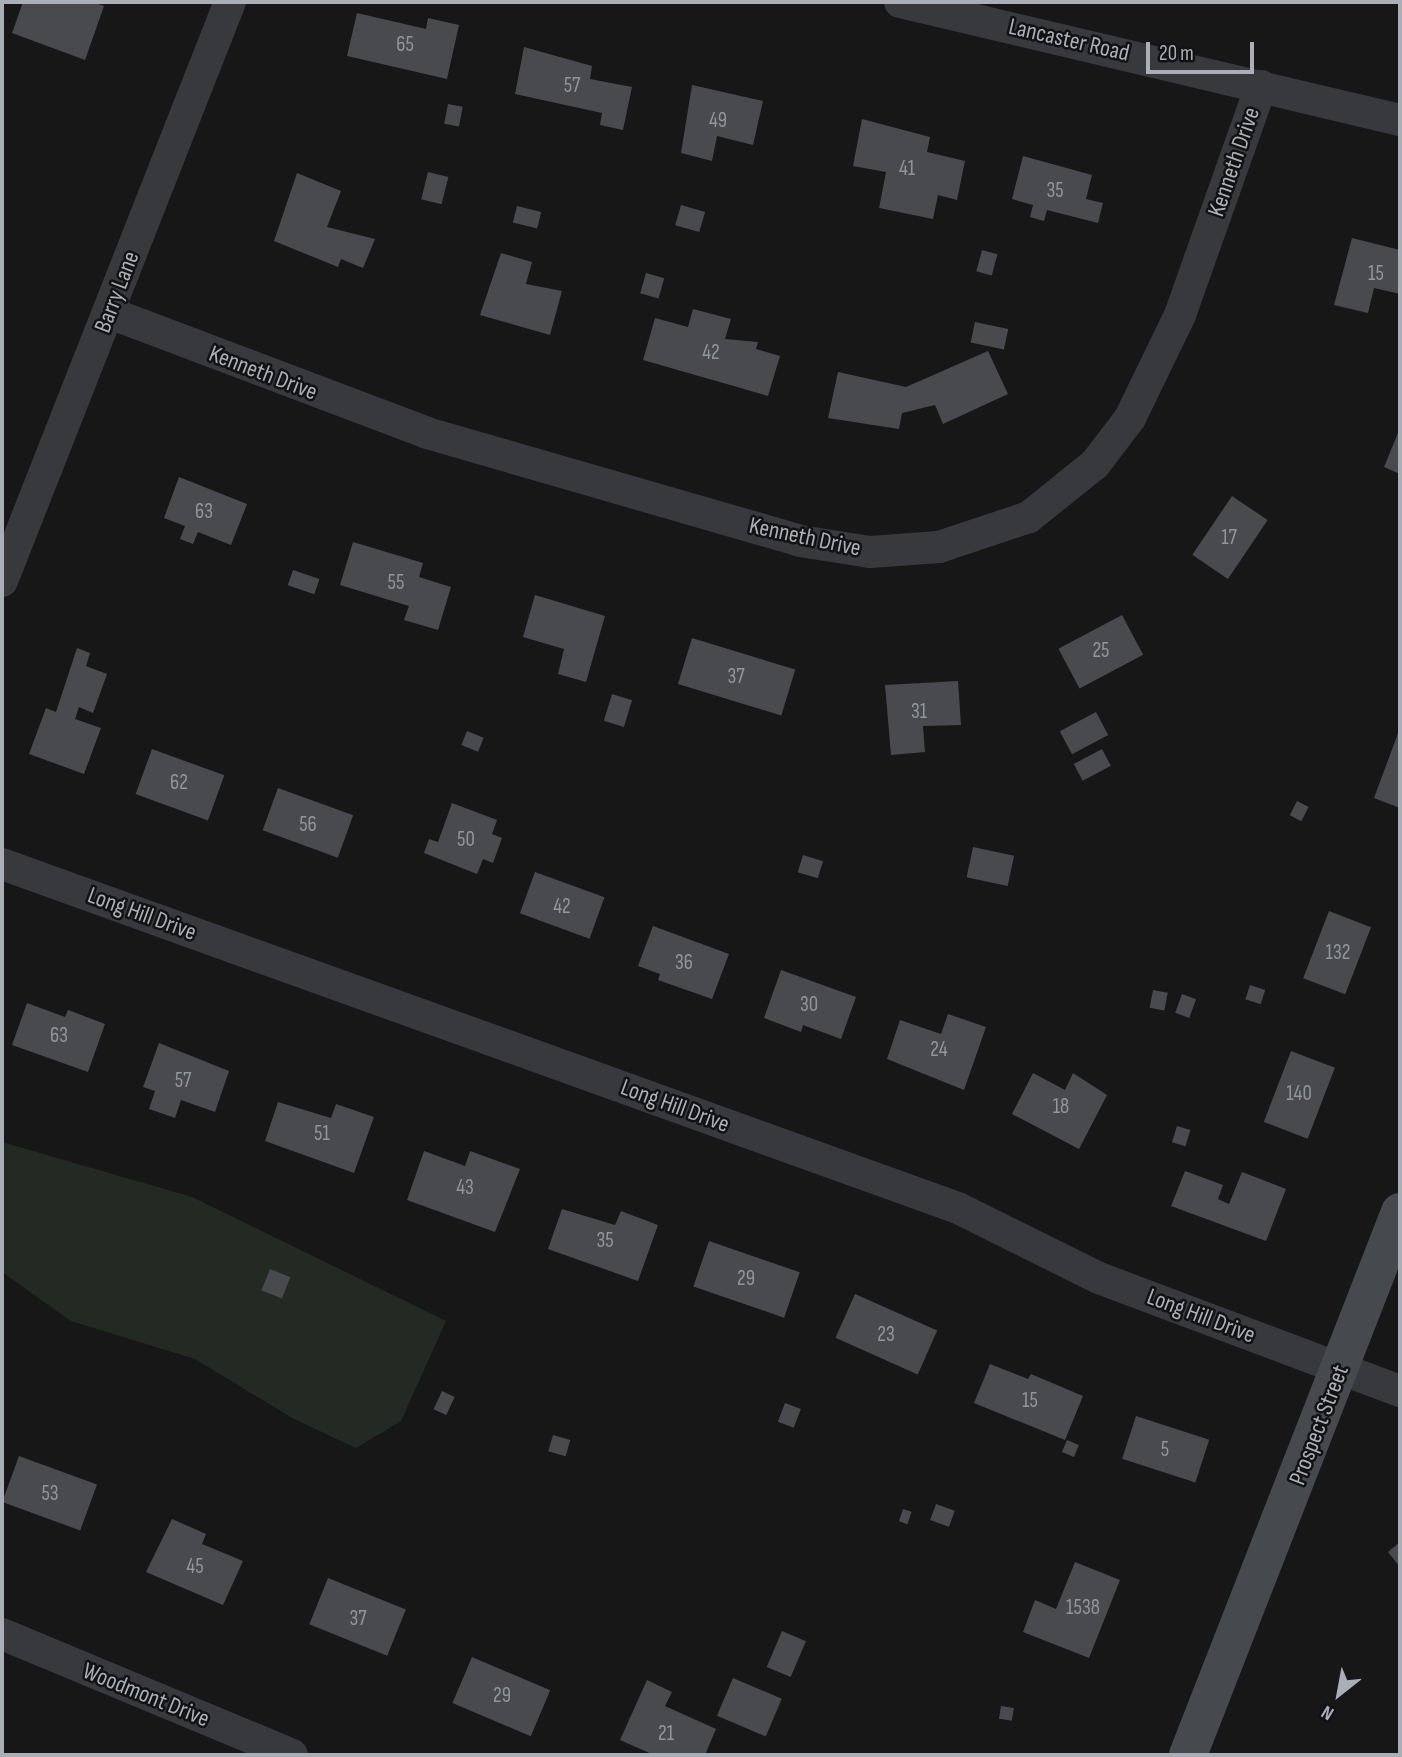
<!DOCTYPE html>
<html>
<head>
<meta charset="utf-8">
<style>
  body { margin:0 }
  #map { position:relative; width:1402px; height:1757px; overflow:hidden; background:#171718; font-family:"Sofia Sans Condensed",sans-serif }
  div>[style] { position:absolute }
  .green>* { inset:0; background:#232a24 }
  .building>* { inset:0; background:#494a4d; transform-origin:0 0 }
  .street>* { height:32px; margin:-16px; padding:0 16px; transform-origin:16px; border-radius:16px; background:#38393d }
  .secondary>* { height:38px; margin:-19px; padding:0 19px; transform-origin:19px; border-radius:19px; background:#46494d }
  span { translate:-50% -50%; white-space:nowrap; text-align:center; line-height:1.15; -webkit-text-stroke:5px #121213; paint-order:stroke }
  .number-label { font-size:21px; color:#92969c }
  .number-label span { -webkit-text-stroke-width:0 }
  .street-label { font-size:24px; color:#aaafb7 }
  .frame { position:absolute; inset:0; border:4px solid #aaafb7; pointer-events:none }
  .north { position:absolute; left:1304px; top:1659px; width:70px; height:70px; -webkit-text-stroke:5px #121213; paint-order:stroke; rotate:211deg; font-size:19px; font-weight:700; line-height:28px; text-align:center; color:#aaafb7 }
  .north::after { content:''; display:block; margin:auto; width:24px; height:32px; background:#aaafb7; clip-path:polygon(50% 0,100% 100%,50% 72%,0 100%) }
  .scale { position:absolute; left:1146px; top:42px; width:108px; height:32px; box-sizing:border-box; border:4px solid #aaafb7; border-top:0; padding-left:9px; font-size:21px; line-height:24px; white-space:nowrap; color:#aaafb7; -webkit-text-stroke:5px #121213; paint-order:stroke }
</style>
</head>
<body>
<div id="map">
  <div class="green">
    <i style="clip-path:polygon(2px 1142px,192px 1197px,446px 1321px,401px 1421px,356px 1448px,294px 1419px,195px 1359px,71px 1321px,2px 1272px)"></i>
  </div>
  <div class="building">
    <i style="clip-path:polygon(23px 2px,92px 2px,104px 6px,85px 60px,12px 33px)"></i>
    <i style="clip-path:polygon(357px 13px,426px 29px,428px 18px,459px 25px,447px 79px,347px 56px)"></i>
    <i style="clip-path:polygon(524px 47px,592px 66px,590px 79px,632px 87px,623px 130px,600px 125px,602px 113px,515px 94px)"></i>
    <i style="clip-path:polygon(692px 85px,763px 101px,753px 145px,717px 136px,712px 161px,681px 153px)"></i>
    <i style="left:448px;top:104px;width:15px;height:20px;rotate:11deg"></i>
    <i style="clip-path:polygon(862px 119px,930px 137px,927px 152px,965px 161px,957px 200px,938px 195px,933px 219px,879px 208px,886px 172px,853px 166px)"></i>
    <i style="clip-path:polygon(1023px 156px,1092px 175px,1086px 199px,1103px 203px,1098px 223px,1047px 210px,1044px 221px,1030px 217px,1033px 205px,1012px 199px)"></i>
    <i style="left:428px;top:172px;width:21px;height:28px;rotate:14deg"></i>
    <i style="clip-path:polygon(297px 173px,341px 191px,327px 227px,375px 239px,363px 268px,341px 259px,338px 267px,274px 241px)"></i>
    <i style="left:681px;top:205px;width:25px;height:21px;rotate:16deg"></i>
    <i style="left:517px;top:206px;width:25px;height:17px;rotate:14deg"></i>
    <i style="clip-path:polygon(1352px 238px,1400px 250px,1400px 294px,1374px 288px,1368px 313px,1334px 305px)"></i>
    <i style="left:982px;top:250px;width:16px;height:22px;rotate:15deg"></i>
    <i style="clip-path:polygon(501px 253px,532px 262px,526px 284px,562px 291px,550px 335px,480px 315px)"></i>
    <i style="left:646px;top:273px;width:19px;height:21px;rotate:16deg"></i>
    <i style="clip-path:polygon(693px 309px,731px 319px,725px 339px,758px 342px,756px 349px,780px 356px,768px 396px,643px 360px,655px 318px,688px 327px)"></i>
    <i style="left:975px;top:322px;width:34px;height:21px;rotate:12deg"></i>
    <i style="clip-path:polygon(988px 351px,1008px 394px,943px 424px,935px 405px,902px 413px,899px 429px,828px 418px,838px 372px,906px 387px)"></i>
    <i style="clip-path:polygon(1400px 428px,1400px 474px,1384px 467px)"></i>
    <i style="clip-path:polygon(179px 477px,247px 504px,231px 545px,198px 532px,193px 544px,180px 539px,185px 526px,164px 518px)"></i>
    <i style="left:1232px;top:496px;width:43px;height:71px;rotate:34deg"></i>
    <i style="clip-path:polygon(353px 542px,423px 563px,419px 577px,451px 587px,438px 630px,404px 620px,409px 606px,340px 585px)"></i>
    <i style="left:293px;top:570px;width:28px;height:16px;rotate:19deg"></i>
    <i style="clip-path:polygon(535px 595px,605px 616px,586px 682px,558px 674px,564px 649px,523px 637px)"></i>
    <i style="left:1122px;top:615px;width:45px;height:72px;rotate:62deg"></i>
    <i style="left:692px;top:638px;width:108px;height:48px;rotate:17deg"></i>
    <i style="clip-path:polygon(77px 648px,90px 653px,86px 666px,107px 674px,93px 713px,79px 707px,75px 719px,101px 728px,84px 774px,29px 754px,46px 708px,56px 712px)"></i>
    <i style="clip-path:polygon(958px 681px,961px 725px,923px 726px,925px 752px,891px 755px,885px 685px)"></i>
    <i style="left:612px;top:694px;width:21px;height:28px;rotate:17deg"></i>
    <i style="left:1096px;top:712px;width:26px;height:41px;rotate:62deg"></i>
    <i style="clip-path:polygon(1400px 728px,1400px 808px,1374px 798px)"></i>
    <i style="left:467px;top:731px;width:18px;height:15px;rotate:22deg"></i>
    <i style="left:152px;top:749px;width:77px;height:48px;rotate:20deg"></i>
    <i style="left:1102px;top:749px;width:19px;height:32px;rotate:62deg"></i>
    <i style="left:278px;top:788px;width:80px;height:45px;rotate:20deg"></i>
    <i style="left:1297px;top:801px;width:13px;height:16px;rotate:27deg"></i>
    <i style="clip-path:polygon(452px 803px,497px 820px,492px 834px,502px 838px,493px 863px,483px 859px,477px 874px,424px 853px,429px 839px,438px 842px)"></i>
    <i style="left:973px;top:847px;width:42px;height:31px;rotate:12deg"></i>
    <i style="left:803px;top:855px;width:21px;height:18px;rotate:17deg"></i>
    <i style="left:535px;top:872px;width:74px;height:44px;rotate:20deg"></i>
    <i style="left:1329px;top:911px;width:45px;height:72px;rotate:21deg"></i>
    <i style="clip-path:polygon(653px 926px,729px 954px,712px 999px,658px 980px,660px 974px,638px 966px)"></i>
    <i style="clip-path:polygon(781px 970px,856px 997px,841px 1039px,803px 1025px,801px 1032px,764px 1018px)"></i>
    <i style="left:1250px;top:985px;width:16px;height:15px;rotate:18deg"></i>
    <i style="left:1153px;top:990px;width:15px;height:18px;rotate:11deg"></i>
    <i style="left:1182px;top:994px;width:15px;height:20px;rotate:20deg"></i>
    <i style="clip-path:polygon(27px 1003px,65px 1017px,68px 1010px,105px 1024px,88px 1072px,12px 1045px)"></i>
    <i style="clip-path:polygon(948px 1014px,986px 1027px,964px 1090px,887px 1059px,900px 1020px,941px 1034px)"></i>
    <i style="clip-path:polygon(159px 1043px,229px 1071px,215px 1112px,181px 1100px,175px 1118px,149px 1109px,155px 1091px,143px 1087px)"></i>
    <i style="left:1291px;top:1051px;width:47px;height:76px;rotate:21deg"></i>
    <i style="clip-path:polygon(1033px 1073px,1065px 1090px,1073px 1073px,1107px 1095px,1079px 1149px,1012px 1114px)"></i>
    <i style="clip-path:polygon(278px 1102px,331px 1118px,336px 1104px,374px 1117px,354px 1173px,265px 1141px)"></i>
    <i style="left:1177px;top:1126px;width:14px;height:17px;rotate:17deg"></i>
    <i style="clip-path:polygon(424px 1151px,465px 1166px,470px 1151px,520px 1169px,495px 1232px,407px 1200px)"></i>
    <i style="clip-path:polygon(1185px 1171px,1223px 1185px,1218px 1199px,1229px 1204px,1242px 1172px,1286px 1189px,1266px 1241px,1171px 1206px)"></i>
    <i style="clip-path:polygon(562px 1209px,615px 1225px,621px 1211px,658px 1225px,638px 1281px,548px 1249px)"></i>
    <i style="left:709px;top:1241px;width:96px;height:48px;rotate:19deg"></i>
    <i style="left:270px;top:1269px;width:22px;height:23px;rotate:22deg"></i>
    <i style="left:855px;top:1294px;width:90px;height:48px;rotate:24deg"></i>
    <i style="clip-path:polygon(990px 1364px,1028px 1379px,1031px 1374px,1083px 1396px,1065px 1440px,974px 1403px)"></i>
    <i style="left:442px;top:1391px;width:14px;height:20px;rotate:25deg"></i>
    <i style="left:785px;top:1403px;width:17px;height:20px;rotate:21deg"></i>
    <i style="left:1136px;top:1416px;width:77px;height:45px;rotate:18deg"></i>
    <i style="left:553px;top:1435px;width:18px;height:17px;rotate:16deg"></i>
    <i style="left:1067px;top:1440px;width:13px;height:13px;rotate:23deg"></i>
    <i style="left:19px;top:1456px;width:83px;height:49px;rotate:20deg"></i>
    <i style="left:936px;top:1504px;width:20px;height:17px;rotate:20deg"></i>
    <i style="left:903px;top:1509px;width:9px;height:13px;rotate:18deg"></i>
    <i style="clip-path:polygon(172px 1519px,206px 1534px,202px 1544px,243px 1561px,223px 1605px,146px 1572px)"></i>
    <i style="clip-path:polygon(1400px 1542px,1400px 1567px,1388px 1552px)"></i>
    <i style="clip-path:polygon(1075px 1562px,1120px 1580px,1089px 1658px,1023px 1632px,1035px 1600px,1056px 1609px)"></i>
    <i style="left:328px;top:1578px;width:84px;height:50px;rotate:22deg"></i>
    <i style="left:782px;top:1631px;width:26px;height:39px;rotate:23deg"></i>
    <i style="left:472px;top:1657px;width:85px;height:50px;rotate:23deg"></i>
    <i style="left:733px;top:1678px;width:53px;height:41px;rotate:23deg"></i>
    <i style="clip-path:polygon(647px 1680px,672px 1692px,665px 1706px,716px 1729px,705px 1755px,654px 1755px,620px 1740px)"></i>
    <i style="left:1001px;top:1706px;width:13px;height:13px;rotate:9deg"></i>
  </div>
  <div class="street">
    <i style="left:900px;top:2px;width:514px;rotate:13.28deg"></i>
    <i style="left:110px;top:313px;width:339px;rotate:20.7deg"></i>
    <i style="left:427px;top:433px;width:388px;rotate:16.1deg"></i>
    <i style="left:800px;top:541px;width:71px;rotate:8.9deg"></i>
    <i style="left:870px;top:552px;width:69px;rotate:-4.1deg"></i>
    <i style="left:939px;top:547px;width:95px;rotate:-18.4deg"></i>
    <i style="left:1029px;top:517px;width:85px;rotate:-38.8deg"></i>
    <i style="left:1095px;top:464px;width:58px;rotate:-52.7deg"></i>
    <i style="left:1130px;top:418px;width:114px;rotate:-64.1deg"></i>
    <i style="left:1180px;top:315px;width:243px;rotate:-70.5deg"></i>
    <i style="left:2px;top:581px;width:622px;rotate:-68.51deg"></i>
    <i style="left:2px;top:864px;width:1016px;rotate:19.79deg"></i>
    <i style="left:958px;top:1208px;width:157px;rotate:26.4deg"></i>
    <i style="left:1099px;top:1278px;width:322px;rotate:20.6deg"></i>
    <i style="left:2px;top:1634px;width:314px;rotate:22.6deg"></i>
  </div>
  <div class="secondary">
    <i style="left:1188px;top:1755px;width:583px;rotate:-68.67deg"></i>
  </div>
  <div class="number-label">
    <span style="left:405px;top:45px">65</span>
    <span style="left:572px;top:86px">57</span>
    <span style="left:718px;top:121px">49</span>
    <span style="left:907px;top:169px">41</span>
    <span style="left:1055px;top:191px">35</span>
    <span style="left:1376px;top:274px">15</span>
    <span style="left:711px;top:353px">42</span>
    <span style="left:204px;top:512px">63</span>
    <span style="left:1229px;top:538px">17</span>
    <span style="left:396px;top:583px">55</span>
    <span style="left:1101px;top:651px">25</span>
    <span style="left:736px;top:677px">37</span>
    <span style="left:919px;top:712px">31</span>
    <span style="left:179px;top:783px">62</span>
    <span style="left:308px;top:825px">56</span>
    <span style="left:466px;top:840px">50</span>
    <span style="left:562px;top:907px">42</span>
    <span style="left:1338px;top:953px">132</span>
    <span style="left:684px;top:963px">36</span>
    <span style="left:809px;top:1005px">30</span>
    <span style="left:59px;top:1036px">63</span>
    <span style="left:939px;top:1050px">24</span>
    <span style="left:183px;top:1081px">57</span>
    <span style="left:1299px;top:1094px">140</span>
    <span style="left:1061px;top:1107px">18</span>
    <span style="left:322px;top:1134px">51</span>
    <span style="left:465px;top:1188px">43</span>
    <span style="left:605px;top:1241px">35</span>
    <span style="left:746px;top:1279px">29</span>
    <span style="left:886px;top:1335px">23</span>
    <span style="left:1030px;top:1401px">15</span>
    <span style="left:1165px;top:1450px">5</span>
    <span style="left:50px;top:1494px">53</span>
    <span style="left:195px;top:1567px">45</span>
    <span style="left:1083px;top:1608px">1538</span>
    <span style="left:358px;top:1619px">37</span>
    <span style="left:502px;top:1696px">29</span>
    <span style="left:666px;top:1734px">21</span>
  </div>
  <div class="street-label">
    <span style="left:1069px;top:40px;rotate:13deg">Lancaster Road</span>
    <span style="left:1234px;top:162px;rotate:-71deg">Kenneth Drive</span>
    <span style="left:117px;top:292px;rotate:-69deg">Barry Lane</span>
    <span style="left:263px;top:373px;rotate:21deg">Kenneth Drive</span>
    <span style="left:805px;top:537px;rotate:12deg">Kenneth Drive</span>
    <span style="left:142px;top:914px;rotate:20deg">Long Hill Drive</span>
    <span style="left:675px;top:1106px;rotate:20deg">Long Hill Drive</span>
    <span style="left:1201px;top:1316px;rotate:21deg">Long Hill Drive</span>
    <span style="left:1319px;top:1425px;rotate:-69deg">Prospect Street</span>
    <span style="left:146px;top:1695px;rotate:22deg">Woodmont Drive</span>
  </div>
  <div class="frame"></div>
  <div class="north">N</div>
  <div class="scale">20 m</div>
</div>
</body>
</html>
